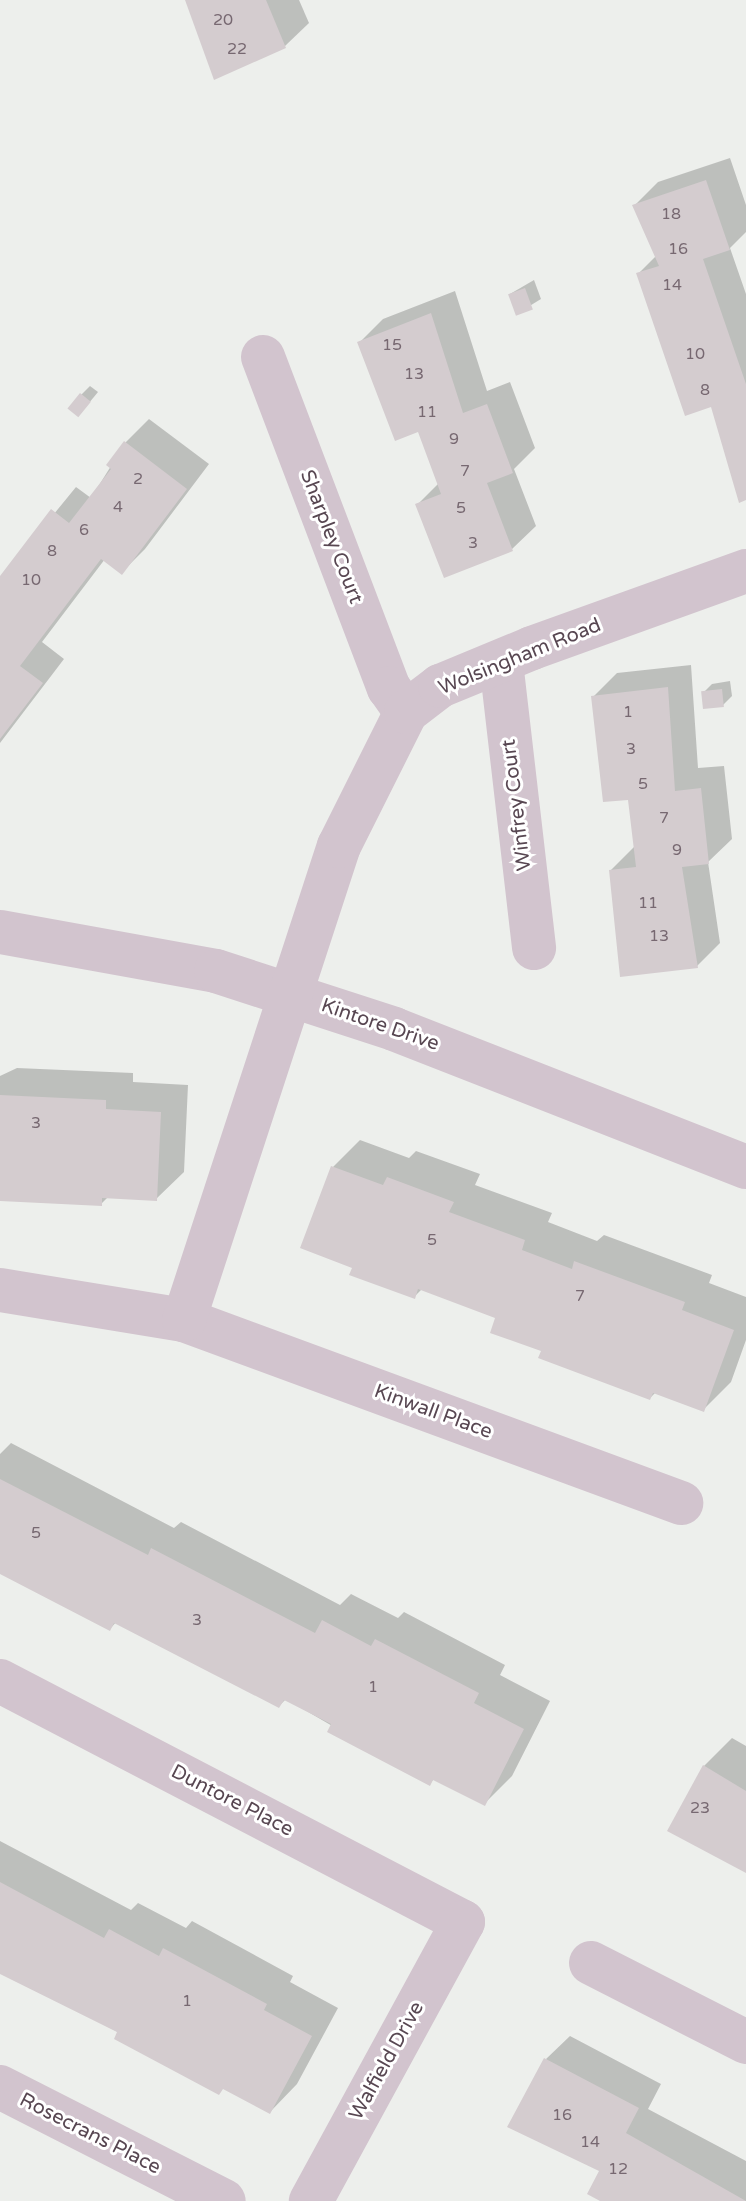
<!DOCTYPE html>
<html>
<head>
<meta charset="utf-8">
<style>
  body { margin:0 }
  #map { position:relative; width:746px; height:2201px; overflow:hidden; background:#edefec; font-family:"Varela Round",sans-serif }
  div>[style] { position:absolute }
  .shadow>* { inset:0; background:#0003 }
  .building>* { inset:0; background:#d4cccf; transform-origin:0 0 }
  .street>* { height:44px; margin:-22px; padding:0 22px; transform-origin:22px; border-radius:22px; background:#d2c4ce }
  span { translate:-50% -50%; white-space:nowrap; text-align:center; line-height:1.15; -webkit-text-stroke:6px #fff; paint-order:stroke }
  .number-label { font-size:16px; color:#776871 }
  .number-label span { -webkit-text-stroke-width:0 }
  .street-label { font-size:20px; color:#584752 }
</style>
</head>
<body>
<div id="map">
  <div class="shadow">
    <i style="clip-path:polygon(187px 0,299px 0,309px 23px,285px 46px,215px 77px)"></i>
    <i style="clip-path:polygon(730px 158px,746px 205px,746px 232px,730px 248px,746px 294px,746px 498px,713px 405px,638px 274px,656px 256px,634px 206px,658px 182px)"></i>
    <i style="clip-path:polygon(534px 280px,541px 299px,518px 313px,510px 294px)"></i>
    <i style="clip-path:polygon(455px 291px,487px 391px,510px 382px,535px 448px,514px 469px,536px 526px,512px 549px,445px 576px,417px 505px,439px 483px,419px 430px,360px 342px,383px 319px)"></i>
    <i style="clip-path:polygon(90px 386px,98px 392px,80px 414px,81px 395px)"></i>
    <i style="clip-path:polygon(149px 419px,209px 464px,145px 549px,122px 572px,105px 559px,42px 642px,64px 659px,0 743px,0 580px,76px 487px,91px 498px,126px 442px)"></i>
    <i style="clip-path:polygon(691px 665px,698px 768px,724px 766px,732px 839px,708px 862px,720px 943px,697px 966px,611px 870px,635px 846px,630px 797px,593px 697px,617px 673px)"></i>
    <i style="clip-path:polygon(730px 681px,732px 696px,723px 705px,703px 693px,712px 684px)"></i>
    <i style="clip-path:polygon(17px 1068px,133px 1073px,133px 1082px,188px 1085px,184px 1172px,156px 1199px,108px 1197px,101px 1204px,0 1199px,0 1076px)"></i>
    <i style="clip-path:polygon(360px 1140px,409px 1158px,416px 1151px,480px 1174px,475px 1185px,552px 1213px,548px 1222px,597px 1241px,604px 1235px,712px 1275px,709px 1283px,746px 1297px,746px 1340px,731px 1382px,703px 1410px,656px 1392px,650px 1398px,543px 1350px,497px 1317px,422px 1289px,414px 1297px,354px 1266px,333px 1167px)"></i>
    <i style="clip-path:polygon(11px 1443px,174px 1528px,181px 1522px,340px 1605px,351px 1594px,398px 1618px,404px 1612px,505px 1665px,500px 1675px,550px 1701px,512px 1776px,484px 1804px,435px 1778px,430px 1783px,286px 1699px,279px 1706px,117px 1621px,110px 1629px,0 1572px,0 1454px)"></i>
    <i style="clip-path:polygon(732px 1738px,746px 1746px,746px 1870px,704px 1766px)"></i>
    <i style="clip-path:polygon(0 1841px,131px 1910px,138px 1903px,186px 1928px,192px 1921px,293px 1976px,290px 1982px,338px 2008px,297px 2084px,270px 2112px,0 1970px)"></i>
    <i style="clip-path:polygon(570px 2036px,661px 2084px,648px 2109px,746px 2161px,746px 2201px,604px 2201px,602px 2170px,546px 2059px)"></i>
  </div>
  <div class="building">
    <i style="clip-path:polygon(185px 0,266px 0,286px 48px,214px 80px)"></i>
    <i style="clip-path:polygon(706px 180px,730px 250px,703px 259px,746px 384px,746px 500px,739px 503px,711px 407px,685px 416px,636px 273px,659px 266px,632px 205px)"></i>
    <i style="left:525px;top:288px;width:23px;height:18px;rotate:70deg"></i>
    <i style="clip-path:polygon(431px 313px,463px 413px,487px 404px,513px 473px,487px 483px,513px 551px,444px 578px,415px 504px,441px 494px,418px 432px,395px 441px,357px 342px)"></i>
    <i style="left:80px;top:393px;width:14px;height:20px;rotate:39deg"></i>
    <i style="clip-path:polygon(124px 441px,187px 489px,122px 575px,101px 559px,20px 666px,43px 683px,0 739px,0 576px,51px 509px,69px 523px,111px 469px,106px 465px)"></i>
    <i style="clip-path:polygon(668px 687px,675px 791px,701px 788px,709px 864px,682px 867px,698px 968px,620px 977px,609px 870px,636px 867px,628px 800px,603px 802px,591px 696px)"></i>
    <i style="left:722px;top:689px;width:18px;height:21px;rotate:84deg"></i>
    <i style="clip-path:polygon(0 1095px,106px 1100px,106px 1109px,161px 1112px,157px 1201px,102px 1198px,102px 1206px,0 1201px)"></i>
    <i style="clip-path:polygon(331px 1166px,383px 1185px,387px 1177px,454px 1202px,449px 1212px,525px 1240px,522px 1250px,572px 1269px,574px 1261px,685px 1302px,682px 1310px,734px 1330px,704px 1412px,653px 1393px,650px 1400px,538px 1358px,541px 1351px,490px 1333px,495px 1318px,418px 1289px,415px 1299px,349px 1275px,352px 1268px,300px 1248px)"></i>
    <i style="clip-path:polygon(0 1479px,148px 1555px,151px 1548px,315px 1633px,322px 1620px,371px 1646px,375px 1639px,479px 1693px,474px 1703px,524px 1729px,485px 1806px,433px 1780px,430px 1786px,327px 1732px,331px 1724px,284px 1700px,279px 1708px,114px 1623px,110px 1631px,0 1574px)"></i>
    <i style="clip-path:polygon(703px 1765px,746px 1791px,746px 1873px,667px 1831px)"></i>
    <i style="clip-path:polygon(0 1882px,104px 1938px,109px 1929px,159px 1956px,163px 1948px,267px 2004px,264px 2010px,312px 2036px,270px 2114px,223px 2089px,219px 2095px,114px 2039px,117px 2032px,0 1974px)"></i>
    <i style="clip-path:polygon(544px 2058px,639px 2108px,626px 2133px,746px 2201px,600px 2201px,587px 2194px,599px 2171px,507px 2127px)"></i>
  </div>
  <div class="street">
    <i style="left:263px;top:357px;width:354px;rotate:69.2deg"></i>
    <i style="left:389px;top:688px;width:29px;rotate:55deg"></i>
    <i style="left:501px;top:662px;width:288px;rotate:83.4deg"></i>
    <i style="left:0;top:932px;width:219px;rotate:10.2deg"></i>
    <i style="left:216px;top:971px;width:187px;rotate:18deg"></i>
    <i style="left:394px;top:1029px;width:378px;rotate:21.4deg"></i>
    <i style="left:0;top:1290px;width:186px;rotate:9.3deg"></i>
    <i style="left:184px;top:1320px;width:530px;rotate:20.21deg"></i>
    <i style="left:184px;top:1320px;width:499px;rotate:-71.9deg"></i>
    <i style="left:339px;top:846px;width:150px;rotate:-63.4deg"></i>
    <i style="left:406px;top:712px;width:43px;rotate:-37.4deg"></i>
    <i style="left:440px;top:686px;width:100px;rotate:-22.4deg"></i>
    <i style="left:532px;top:648px;width:227px;rotate:-19.8deg"></i>
    <i style="left:0;top:1681px;width:522px;rotate:27.5deg"></i>
    <i style="left:463px;top:1922px;width:318px;rotate:118.6deg"></i>
    <i style="left:591px;top:1963px;width:174px;rotate:27deg"></i>
    <i style="left:0;top:2087px;width:251px;rotate:27deg"></i>
  </div>
  <div class="number-label">
    <span style="left:223px;top:20px">20</span>
    <span style="left:237px;top:49px">22</span>
    <span style="left:671px;top:214px">18</span>
    <span style="left:678px;top:249px">16</span>
    <span style="left:672px;top:285px">14</span>
    <span style="left:392px;top:345px">15</span>
    <span style="left:695px;top:354px">10</span>
    <span style="left:414px;top:374px">13</span>
    <span style="left:705px;top:390px">8</span>
    <span style="left:427px;top:412px">11</span>
    <span style="left:454px;top:439px">9</span>
    <span style="left:465px;top:471px">7</span>
    <span style="left:138px;top:479px">2</span>
    <span style="left:118px;top:507px">4</span>
    <span style="left:461px;top:508px">5</span>
    <span style="left:84px;top:530px">6</span>
    <span style="left:473px;top:543px">3</span>
    <span style="left:52px;top:551px">8</span>
    <span style="left:31px;top:580px">10</span>
    <span style="left:628px;top:712px">1</span>
    <span style="left:631px;top:749px">3</span>
    <span style="left:643px;top:784px">5</span>
    <span style="left:664px;top:818px">7</span>
    <span style="left:677px;top:850px">9</span>
    <span style="left:648px;top:903px">11</span>
    <span style="left:659px;top:936px">13</span>
    <span style="left:36px;top:1123px">3</span>
    <span style="left:432px;top:1240px">5</span>
    <span style="left:580px;top:1296px">7</span>
    <span style="left:36px;top:1533px">5</span>
    <span style="left:197px;top:1620px">3</span>
    <span style="left:373px;top:1687px">1</span>
    <span style="left:700px;top:1808px">23</span>
    <span style="left:187px;top:2001px">1</span>
    <span style="left:562px;top:2115px">16</span>
    <span style="left:590px;top:2142px">14</span>
    <span style="left:618px;top:2169px">12</span>
  </div>
  <div class="street-label">
    <span style="left:331px;top:537px;rotate:69deg">Sharpley Court</span>
    <span style="left:520px;top:657px;rotate:-22deg">Wolsingham Road</span>
    <span style="left:517px;top:805px;rotate:-97deg">Winfrey Court</span>
    <span style="left:380px;top:1025px;rotate:19deg">Kintore Drive</span>
    <span style="left:433px;top:1412px;rotate:20deg">Kinwall Place</span>
    <span style="left:232px;top:1801px;rotate:27deg">Duntore Place</span>
    <span style="left:387px;top:2061px;rotate:-61deg">Walfield Drive</span>
    <span style="left:90px;top:2134px;rotate:27deg">Rosecrans Place</span>
  </div>
</div>
</body>
</html>
